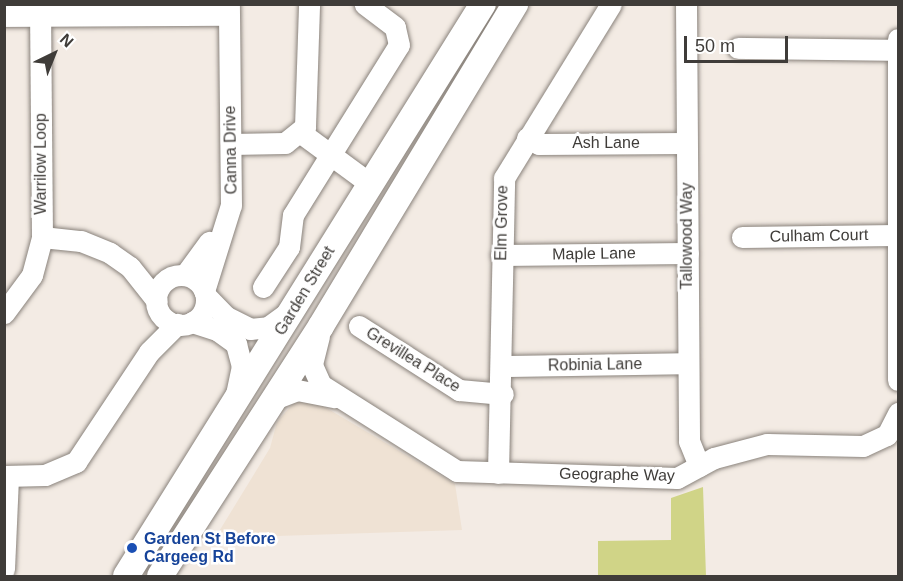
<!DOCTYPE html>
<html>
<head>
<meta charset="utf-8">
<style>
  body { margin:0 }
  #map { position:relative; width:903px; height:581px; overflow:hidden; background:#f3ebe4; font-family:Arial,sans-serif }
  div>[style] { position:absolute }
  .built>* { inset:0; background:#efe2d4 }
  .green>* { inset:0; background:#d0d487 }
  .roads { filter:drop-shadow(0 0 2px #89827b) drop-shadow(0 0 2px #89827b) }
  .minor>* { height:21px; margin:-10.5px; padding:0 10.5px; transform-origin:10.5px; border-radius:10.5px; background:#fff }
  .minor>.ring { margin:-10.5px; padding:0; box-sizing:content-box; background:none; border:21px solid #fff; border-radius:50% }
  .major>* { height:26px; margin:-13px; padding:0 13px; transform-origin:13px; border-radius:13px; background:#fff }
  .dots>* { width:16px; height:16px; translate:-50% -50%; box-sizing:border-box; border:3px solid #fff; border-radius:50% }
  span { translate:-50% -50%; white-space:nowrap; text-align:center; line-height:1.15; -webkit-text-stroke:5px #fff; paint-order:stroke }
  .street-label { font-size:16px; color:#3f3c39 }
  .transit-label { font-size:16px; color:#164399; font-weight:700 }
  .left { translate:0 -50%; text-align:left }
  .frame { position:absolute; inset:0; border:6px solid #3f3c39; pointer-events:none }
  .north { position:absolute; left:24px; top:24px; width:60px; height:60px; -webkit-text-stroke:4px #fff; paint-order:stroke; rotate:43deg; font-size:16px; font-weight:700; line-height:24px; text-align:center; color:#3f3c39 }
  .north::after { content:''; display:block; margin:auto; width:21px; height:27px; background:#3f3c39; clip-path:polygon(50% 0,100% 100%,50% 72%,0 100%) }
  .scale { position:absolute; left:684px; top:36px; width:104px; height:27px; box-sizing:border-box; border:3px solid #3f3c39; border-top:0; padding-left:8px; font-size:18px; line-height:21px; white-space:nowrap; color:#3f3c39; -webkit-text-stroke:4px #fff; paint-order:stroke }
</style>
</head>
<body>
<div id="map">
  <div class="built">
    <i style="clip-path:polygon(296px 400px,318px 403px,455px 484px,462px 530px,215px 538px,270px 448px,277px 422px)"></i>
  </div>
  <div class="green">
    <i style="clip-path:polygon(703px 487px,706px 576px,598px 576px,598px 541px,671px 540px,671px 498px)"></i>
  </div>
  <div class="roads">
    <div class="minor">
      <i style="left:686px;top:4px;width:437px;rotate:89.6deg"></i>
      <i style="left:689px;top:441px;width:27px;rotate:68deg"></i>
      <i style="left:4px;top:16px;width:215px;rotate:-0.3deg"></i>
      <i style="left:898px;top:39px;width:341px;rotate:90deg"></i>
      <i style="left:738px;top:48px;width:159px;rotate:0.7deg"></i>
      <i style="left:301px;top:133px;width:84px;rotate:36.3deg"></i>
      <i style="left:527px;top:138px;width:13px;rotate:27deg"></i>
      <i style="left:539px;top:144px;width:147px;rotate:-0.4deg"></i>
      <i style="left:231px;top:144px;width:54px;rotate:-1.1deg"></i>
      <i style="left:285px;top:143px;width:26px;rotate:-39deg"></i>
      <i style="left:305px;top:127px;width:123px;rotate:-88.1deg"></i>
      <i style="left:42px;top:237px;width:39px;rotate:6deg"></i>
      <i style="left:81px;top:241px;width:31px;rotate:22deg"></i>
      <i style="left:110px;top:253px;width:24px;rotate:35deg"></i>
      <i style="left:130px;top:267px;width:43px;rotate:51.5deg"></i>
      <i style="left:742px;top:237px;width:154px;rotate:-0.7deg"></i>
      <i style="left:501px;top:255px;width:187px;rotate:-0.6deg"></i>
      <i style="left:185px;top:275px;width:41px;rotate:-54deg"></i>
      <i class="ring" style="left:156px;top:275px;width:29px;height:29px"></i>
      <i style="left:263px;top:287px;width:48px;rotate:-57deg"></i>
      <i style="left:289px;top:247px;width:32px;rotate:-83deg"></i>
      <i style="left:293px;top:215px;width:200px;rotate:-58.1deg"></i>
      <i style="left:399px;top:45px;width:18px;rotate:-103deg"></i>
      <i style="left:395px;top:27px;width:38px;rotate:-143deg"></i>
      <i style="left:204px;top:291px;width:90px;rotate:-72.6deg"></i>
      <i style="left:231px;top:205px;width:201px;rotate:-90.6deg"></i>
      <i style="left:206px;top:296px;width:28px;rotate:46deg"></i>
      <i style="left:225px;top:316px;width:28px;rotate:27deg"></i>
      <i style="left:250px;top:329px;width:18px;rotate:-6deg"></i>
      <i style="left:268px;top:327px;width:26px;rotate:-36deg"></i>
      <i style="left:4px;top:313px;width:47px;rotate:-53.6deg"></i>
      <i style="left:32px;top:275px;width:39px;rotate:-75deg"></i>
      <i style="left:42px;top:237px;width:233px;rotate:-90.5deg"></i>
      <i style="left:192px;top:322px;width:26px;rotate:18deg"></i>
      <i style="left:217px;top:330px;width:24px;rotate:36deg"></i>
      <i style="left:236px;top:344px;width:23px;rotate:75deg"></i>
      <i style="left:242px;top:366px;width:29px;rotate:102deg"></i>
      <i style="left:359px;top:326px;width:119px;rotate:32.6deg"></i>
      <i style="left:459px;top:390px;width:44px;rotate:5.2deg"></i>
      <i style="left:319px;top:336px;width:30px;rotate:104deg"></i>
      <i style="left:312px;top:365px;width:22px;rotate:66deg"></i>
      <i style="left:321px;top:385px;width:161px;rotate:32.3deg"></i>
      <i style="left:457px;top:471px;width:220px;rotate:1.8deg"></i>
      <i style="left:677px;top:478px;width:42px;rotate:-28.4deg"></i>
      <i style="left:714px;top:458px;width:55px;rotate:-14.8deg"></i>
      <i style="left:767px;top:444px;width:96px;rotate:1.2deg"></i>
      <i style="left:863px;top:446px;width:26px;rotate:-25deg"></i>
      <i style="left:887px;top:435px;width:25px;rotate:-63deg"></i>
      <i style="left:502px;top:366px;width:186px;rotate:-0.9deg"></i>
      <i style="left:274px;top:399px;width:25px;rotate:-21deg"></i>
      <i style="left:297px;top:390px;width:38px;rotate:11deg"></i>
      <i style="left:498px;top:473px;width:295px;rotate:-88.8deg"></i>
      <i style="left:504px;top:178px;width:204px;rotate:-58.4deg"></i>
      <i style="left:4px;top:476px;width:41px;rotate:-1.4deg"></i>
      <i style="left:45px;top:475px;width:34px;rotate:-23deg"></i>
      <i style="left:76px;top:462px;width:132px;rotate:-56.4deg"></i>
      <i style="left:149px;top:352px;width:40px;rotate:-45deg"></i>
      <i style="left:4px;top:569px;width:93px;rotate:-87.5deg"></i>
    </div>
    <div class="major">
      <i style="left:126px;top:576px;width:674px;rotate:-58.03deg"></i>
      <i style="left:160px;top:576px;width:297px;rotate:-57.2deg"></i>
      <i style="left:321px;top:326px;width:376px;rotate:-58.9deg"></i>
    </div>
  </div>
  <div class="dots">
    <i style="left:132px;top:548px;background:#1a4fb4"></i>
  </div>
  <div class="street-label">
    <span style="left:606px;top:143px">Ash Lane</span>
    <span style="left:231px;top:150px;rotate:-91deg">Canna Drive</span>
    <span style="left:41px;top:164px;rotate:-90deg">Warrilow Loop</span>
    <span style="left:502px;top:223px;rotate:-89deg">Elm Grove</span>
    <span style="left:687px;top:236px;rotate:-90deg">Tallowood Way</span>
    <span style="left:819px;top:236px;rotate:-1deg">Culham Court</span>
    <span style="left:594px;top:254px;rotate:-1deg">Maple Lane</span>
    <span style="left:305px;top:291px;rotate:-59deg">Garden Street</span>
    <span style="left:413px;top:360px;rotate:32deg">Grevillea Place</span>
    <span style="left:595px;top:365px;rotate:-1deg">Robinia Lane</span>
    <span style="left:617px;top:475px;rotate:1deg">Geographe Way</span>
  </div>
  <div class="transit-label">
    <span class="left" style="left:144px;top:548px">Garden St Before<br>Cargeeg Rd</span>
  </div>
  <div class="frame"></div>
  <div class="north">N</div>
  <div class="scale">50 m</div>
</div>
</body>
</html>
